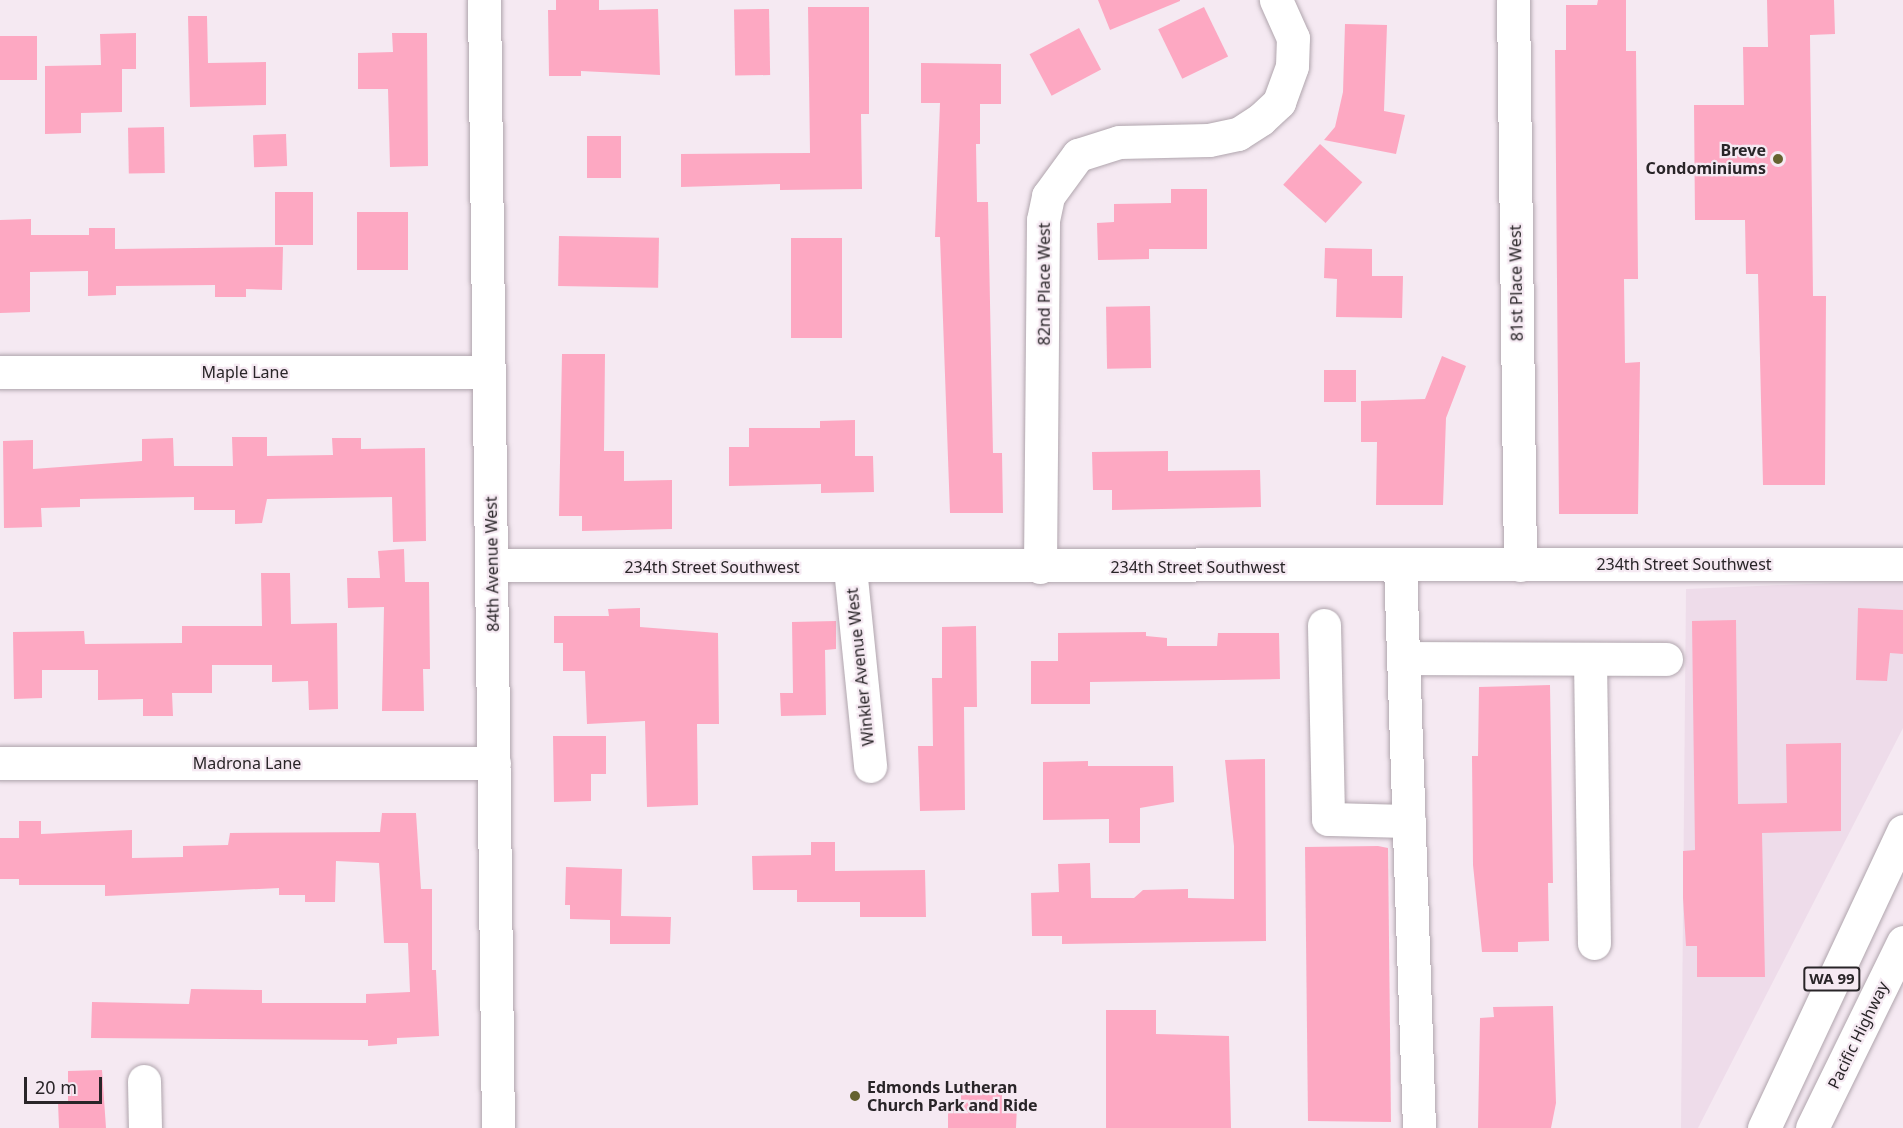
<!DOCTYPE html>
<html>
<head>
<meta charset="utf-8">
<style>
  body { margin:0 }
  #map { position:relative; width:1903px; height:1128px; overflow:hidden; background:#f5e9f2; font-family:"Noto Sans",sans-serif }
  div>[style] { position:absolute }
  .built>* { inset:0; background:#eedcea }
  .building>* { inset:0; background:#fda8c2; transform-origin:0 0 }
  .roads { filter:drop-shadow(0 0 2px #b0a5ad) drop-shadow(0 0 2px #b0a5ad) }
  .minor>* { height:33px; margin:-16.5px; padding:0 16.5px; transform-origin:16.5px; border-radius:16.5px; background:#fff }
  .highway>* { height:33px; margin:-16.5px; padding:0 16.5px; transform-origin:16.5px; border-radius:16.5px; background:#fff }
  .dots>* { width:16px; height:16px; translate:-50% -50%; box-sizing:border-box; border:3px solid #f5e9f2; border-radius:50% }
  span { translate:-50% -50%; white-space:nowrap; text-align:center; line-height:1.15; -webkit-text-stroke:4.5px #f5e9f2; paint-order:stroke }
  .shield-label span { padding:2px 4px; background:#f5e9f2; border:2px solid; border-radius:4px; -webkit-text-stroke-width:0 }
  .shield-label { font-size:15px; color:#292528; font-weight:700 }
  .poi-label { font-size:16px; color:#292528; font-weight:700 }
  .right { translate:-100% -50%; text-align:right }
  .left { translate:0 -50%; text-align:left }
  .street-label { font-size:16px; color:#292528 }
  .scale { position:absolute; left:24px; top:1077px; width:78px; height:27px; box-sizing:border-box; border:3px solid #292528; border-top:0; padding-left:8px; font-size:18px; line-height:21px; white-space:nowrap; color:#292528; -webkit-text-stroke:4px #f5e9f2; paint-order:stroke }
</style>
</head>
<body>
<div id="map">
  <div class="built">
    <i style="clip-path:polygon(1903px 580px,1903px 728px,1698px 1128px,1681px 1128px,1686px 589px)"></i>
  </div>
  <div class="building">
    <i style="clip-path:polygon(556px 0,599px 0,599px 10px,658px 9px,660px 75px,581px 71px,581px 76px,549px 76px,548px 10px,556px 10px)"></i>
    <i style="clip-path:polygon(1098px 0,1180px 0,1180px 1px,1110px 30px)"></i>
    <i style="clip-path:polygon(1598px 0,1626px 0,1626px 51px,1636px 51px,1638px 279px,1624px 279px,1625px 363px,1640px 362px,1638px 514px,1559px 514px,1555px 50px,1566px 50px,1566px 5px,1597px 5px)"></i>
    <i style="clip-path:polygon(1767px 0,1834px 0,1835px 34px,1810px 35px,1813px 296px,1826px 296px,1825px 485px,1763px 485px,1758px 274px,1746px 274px,1745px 220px,1695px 220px,1694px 105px,1744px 105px,1743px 47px,1768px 47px)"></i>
    <i style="clip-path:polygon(808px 7px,869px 7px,869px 114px,861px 114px,862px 189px,780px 190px,780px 184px,681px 187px,681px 154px,810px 153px)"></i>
    <i style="left:1204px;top:7px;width:55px;height:51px;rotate:64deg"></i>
    <i style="left:769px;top:9px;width:66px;height:35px;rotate:89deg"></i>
    <i style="clip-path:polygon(188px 16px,207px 16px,208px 63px,266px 62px,266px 105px,190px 107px)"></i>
    <i style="clip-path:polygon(1345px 24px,1387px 25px,1384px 111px,1405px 115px,1396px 154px,1324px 140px,1335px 127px,1343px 92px)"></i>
    <i style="left:1079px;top:28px;width:47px;height:56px;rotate:62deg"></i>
    <i style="clip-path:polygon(136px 33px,136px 69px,122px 69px,122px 112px,81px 113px,81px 133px,45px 134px,45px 66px,101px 65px,100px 34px)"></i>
    <i style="clip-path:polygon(392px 33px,427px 33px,428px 166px,390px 167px,388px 89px,358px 89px,358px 53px,393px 52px)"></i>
    <i style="left:0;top:36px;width:37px;height:44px"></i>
    <i style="clip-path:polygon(921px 63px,1001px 64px,1001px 104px,980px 104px,980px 144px,976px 144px,977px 202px,988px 202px,993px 453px,1002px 453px,1003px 513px,950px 513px,940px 237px,935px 237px,940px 103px,921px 103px)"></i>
    <i style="left:164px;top:127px;width:46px;height:36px;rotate:89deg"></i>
    <i style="left:286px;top:134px;width:32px;height:33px;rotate:88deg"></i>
    <i style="left:587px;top:136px;width:34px;height:42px"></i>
    <i style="left:1320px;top:144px;width:57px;height:55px;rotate:42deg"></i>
    <i style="clip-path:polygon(1171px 189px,1207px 189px,1207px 249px,1149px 249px,1149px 259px,1098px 260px,1097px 223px,1114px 222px,1114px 204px,1171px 203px)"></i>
    <i style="left:275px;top:192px;width:38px;height:53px"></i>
    <i style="left:408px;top:212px;width:58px;height:51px;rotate:90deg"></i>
    <i style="clip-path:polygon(31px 219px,31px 235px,89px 235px,89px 228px,115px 228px,115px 249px,283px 247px,282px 290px,246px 289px,246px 297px,215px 297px,215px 285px,116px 286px,116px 295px,88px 296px,88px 271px,30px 272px,30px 312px,0 313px,0 220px)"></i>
    <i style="left:559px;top:236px;width:100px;height:50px;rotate:1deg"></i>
    <i style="left:842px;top:238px;width:100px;height:51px;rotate:90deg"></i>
    <i style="clip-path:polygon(1325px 248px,1372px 249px,1372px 276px,1403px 276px,1402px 318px,1336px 317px,1337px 279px,1324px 278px)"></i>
    <i style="left:1150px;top:306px;width:62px;height:44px;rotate:89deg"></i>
    <i style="clip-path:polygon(562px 354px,605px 354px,604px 451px,624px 451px,624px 481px,672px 480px,672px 529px,582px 531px,582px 516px,559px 516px)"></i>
    <i style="clip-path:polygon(1442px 356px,1466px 366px,1446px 418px,1443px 505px,1376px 505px,1377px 442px,1361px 442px,1361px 401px,1425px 399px)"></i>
    <i style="left:1324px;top:370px;width:32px;height:32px"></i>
    <i style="clip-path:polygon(855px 420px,855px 456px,873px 456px,874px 492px,821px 493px,821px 484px,729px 486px,729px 447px,749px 447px,749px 428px,820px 428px,820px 421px)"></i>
    <i style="clip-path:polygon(232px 437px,267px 437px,267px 456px,333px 455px,332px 438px,361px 438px,361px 449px,425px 448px,426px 541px,393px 542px,392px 497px,267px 499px,262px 523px,235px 524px,235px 510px,194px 510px,194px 497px,80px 499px,80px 507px,41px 508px,42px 527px,4px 528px,3px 441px,33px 440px,33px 469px,142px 461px,142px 439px,173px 438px,174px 466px,233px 466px)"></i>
    <i style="clip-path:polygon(1168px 451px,1168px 471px,1260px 470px,1261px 507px,1112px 510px,1112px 490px,1093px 490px,1092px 452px)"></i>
    <i style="clip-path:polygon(404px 549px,405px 582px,429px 582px,430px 669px,423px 669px,424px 711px,382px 711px,384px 607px,348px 608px,347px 578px,380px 578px,378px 551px)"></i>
    <i style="clip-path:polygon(261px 573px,290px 573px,291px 624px,337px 623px,338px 709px,309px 710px,308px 681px,272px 682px,272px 665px,212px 665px,212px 693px,172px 693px,173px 716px,143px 716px,143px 699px,98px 700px,98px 670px,42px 670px,42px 698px,14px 699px,13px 632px,84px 631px,85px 644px,182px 643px,182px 626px,262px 626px)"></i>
    <i style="clip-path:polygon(640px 608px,640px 627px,718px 633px,719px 724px,697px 724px,698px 805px,647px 807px,645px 721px,587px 724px,585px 671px,563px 671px,563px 643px,554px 643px,554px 616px,609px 616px,608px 609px)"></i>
    <i style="clip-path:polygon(1858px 608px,1903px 610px,1903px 654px,1890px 653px,1887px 681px,1856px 680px)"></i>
    <i style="clip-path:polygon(1736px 620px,1738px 804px,1787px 803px,1786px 744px,1841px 743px,1841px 831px,1762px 833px,1765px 977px,1697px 977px,1697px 946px,1686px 946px,1683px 898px,1683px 851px,1695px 850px,1692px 621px)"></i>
    <i style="clip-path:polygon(836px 621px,836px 649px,825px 650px,826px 715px,781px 716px,780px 693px,793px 693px,792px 622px)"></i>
    <i style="clip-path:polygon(976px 626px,977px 707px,964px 707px,965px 810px,920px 811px,918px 746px,933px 746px,932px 678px,942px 678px,942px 627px)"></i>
    <i style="clip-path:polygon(1146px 632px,1146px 636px,1167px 638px,1167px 646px,1217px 646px,1218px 633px,1279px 633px,1280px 679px,1090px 682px,1090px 704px,1031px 704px,1031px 661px,1058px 661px,1058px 633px)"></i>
    <i style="clip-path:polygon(1550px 685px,1553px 883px,1548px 883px,1549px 941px,1518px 942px,1518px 952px,1482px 952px,1473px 865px,1472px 756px,1478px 756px,1479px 687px)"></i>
    <i style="clip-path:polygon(553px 736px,606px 736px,606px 774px,591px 774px,591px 801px,554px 802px)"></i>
    <i style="clip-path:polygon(1265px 759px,1266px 941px,1062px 944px,1062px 936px,1032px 936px,1031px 893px,1059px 892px,1058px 864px,1090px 863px,1091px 898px,1134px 898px,1143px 890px,1188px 889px,1188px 898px,1234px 899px,1234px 846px,1225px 760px)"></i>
    <i style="clip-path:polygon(1088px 761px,1088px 766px,1173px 766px,1174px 802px,1140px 808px,1140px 843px,1109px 843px,1109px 819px,1043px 820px,1043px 762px)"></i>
    <i style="clip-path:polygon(382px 813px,416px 813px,421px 889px,432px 889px,432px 970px,436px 970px,439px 1036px,397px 1038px,397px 1044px,368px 1046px,368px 1040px,91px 1038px,92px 1002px,189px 1004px,191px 989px,262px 990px,262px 1003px,366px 1003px,366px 994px,410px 992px,408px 943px,384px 943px,379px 863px,336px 861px,335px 902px,305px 902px,305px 895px,279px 895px,279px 888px,105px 896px,105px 885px,19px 885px,19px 879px,0 879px,0 838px,19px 838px,19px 821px,41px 821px,41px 834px,132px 830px,132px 858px,183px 857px,183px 846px,228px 845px,230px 833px,380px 832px)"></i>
    <i style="clip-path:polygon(811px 842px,835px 842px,835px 871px,925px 870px,926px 917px,860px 917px,860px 902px,797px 902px,797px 890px,753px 890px,752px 856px,811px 855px)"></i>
    <i style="clip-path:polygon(1378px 846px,1388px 848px,1391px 1122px,1308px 1121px,1305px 847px)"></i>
    <i style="clip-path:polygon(566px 867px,622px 869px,621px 916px,671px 917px,670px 944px,610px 944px,610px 920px,570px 919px,570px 905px,565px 905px)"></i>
    <i style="clip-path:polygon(1553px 1006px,1556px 1103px,1551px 1128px,1478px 1128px,1480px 1018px,1494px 1017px,1493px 1007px)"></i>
    <i style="clip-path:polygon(1106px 1010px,1156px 1010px,1156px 1034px,1229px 1036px,1231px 1128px,1106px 1128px)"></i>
    <i style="clip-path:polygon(102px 1070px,106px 1128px,59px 1128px,58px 1102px,68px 1101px,68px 1071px)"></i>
    <i style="clip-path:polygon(961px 1090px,1002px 1090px,1002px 1106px,1017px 1106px,1016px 1128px,948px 1128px,948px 1106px,961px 1106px)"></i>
  </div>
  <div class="roads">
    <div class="minor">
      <i style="left:484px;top:0;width:1128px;rotate:89.29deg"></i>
      <i style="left:1513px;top:0;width:565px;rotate:89.29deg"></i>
      <i style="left:0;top:372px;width:489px"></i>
      <i style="left:492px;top:565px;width:1411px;rotate:-0.04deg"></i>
      <i style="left:1400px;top:566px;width:562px;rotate:88.06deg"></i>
      <i style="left:1040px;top:567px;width:347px;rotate:-89.5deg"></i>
      <i style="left:1043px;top:220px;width:25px;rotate:-78deg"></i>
      <i style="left:1048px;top:196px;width:51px;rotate:-53.8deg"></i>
      <i style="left:1078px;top:155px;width:43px;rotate:-17.6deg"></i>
      <i style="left:1119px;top:142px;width:90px;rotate:-1.3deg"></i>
      <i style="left:1209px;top:140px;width:30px;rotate:-12deg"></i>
      <i style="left:1238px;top:134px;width:27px;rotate:-33deg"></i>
      <i style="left:1261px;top:119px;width:25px;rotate:-43deg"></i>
      <i style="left:1279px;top:102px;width:38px;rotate:-70deg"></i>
      <i style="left:1292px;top:66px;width:28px;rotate:-88deg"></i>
      <i style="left:1293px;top:38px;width:42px;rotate:-114.1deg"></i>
      <i style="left:850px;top:568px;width:199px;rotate:84.2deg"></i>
      <i style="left:1324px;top:625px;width:194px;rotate:88.8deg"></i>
      <i style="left:1328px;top:819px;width:81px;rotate:1.4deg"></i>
      <i style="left:1404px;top:658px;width:262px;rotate:0.2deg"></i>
      <i style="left:1590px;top:659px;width:284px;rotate:89.2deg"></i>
      <i style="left:0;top:763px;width:494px"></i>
      <i style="left:144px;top:1081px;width:47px;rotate:88.8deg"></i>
    </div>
    <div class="highway">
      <i style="left:1764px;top:1128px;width:328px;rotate:-64.9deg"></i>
      <i style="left:1812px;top:1128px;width:207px;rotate:-63.9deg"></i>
    </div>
  </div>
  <div class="dots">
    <i style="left:1778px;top:159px;background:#65622f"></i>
    <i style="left:855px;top:1096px;background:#65622f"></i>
  </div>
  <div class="shield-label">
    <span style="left:1832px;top:979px">WA 99</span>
  </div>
  <div class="poi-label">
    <span class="right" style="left:1766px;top:159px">Breve<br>Condominiums</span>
    <span class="left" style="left:867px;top:1096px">Edmonds Lutheran<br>Church Park and Ride</span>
  </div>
  <div class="street-label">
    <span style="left:1516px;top:283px;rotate:-91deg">81st Place West</span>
    <span style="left:1044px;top:284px;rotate:-90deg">82nd Place West</span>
    <span style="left:245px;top:372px">Maple Lane</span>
    <span style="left:492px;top:564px;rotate:-91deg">84th Avenue West</span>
    <span style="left:1684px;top:564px">234th Street Southwest</span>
    <span style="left:712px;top:567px">234th Street Southwest</span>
    <span style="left:1198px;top:567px">234th Street Southwest</span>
    <span style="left:860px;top:667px;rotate:-96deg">Winkler Avenue West</span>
    <span style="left:247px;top:763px">Madrona Lane</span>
    <span style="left:1858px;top:1035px;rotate:-64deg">Pacific Highway</span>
  </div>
  <div class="scale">20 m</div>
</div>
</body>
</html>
